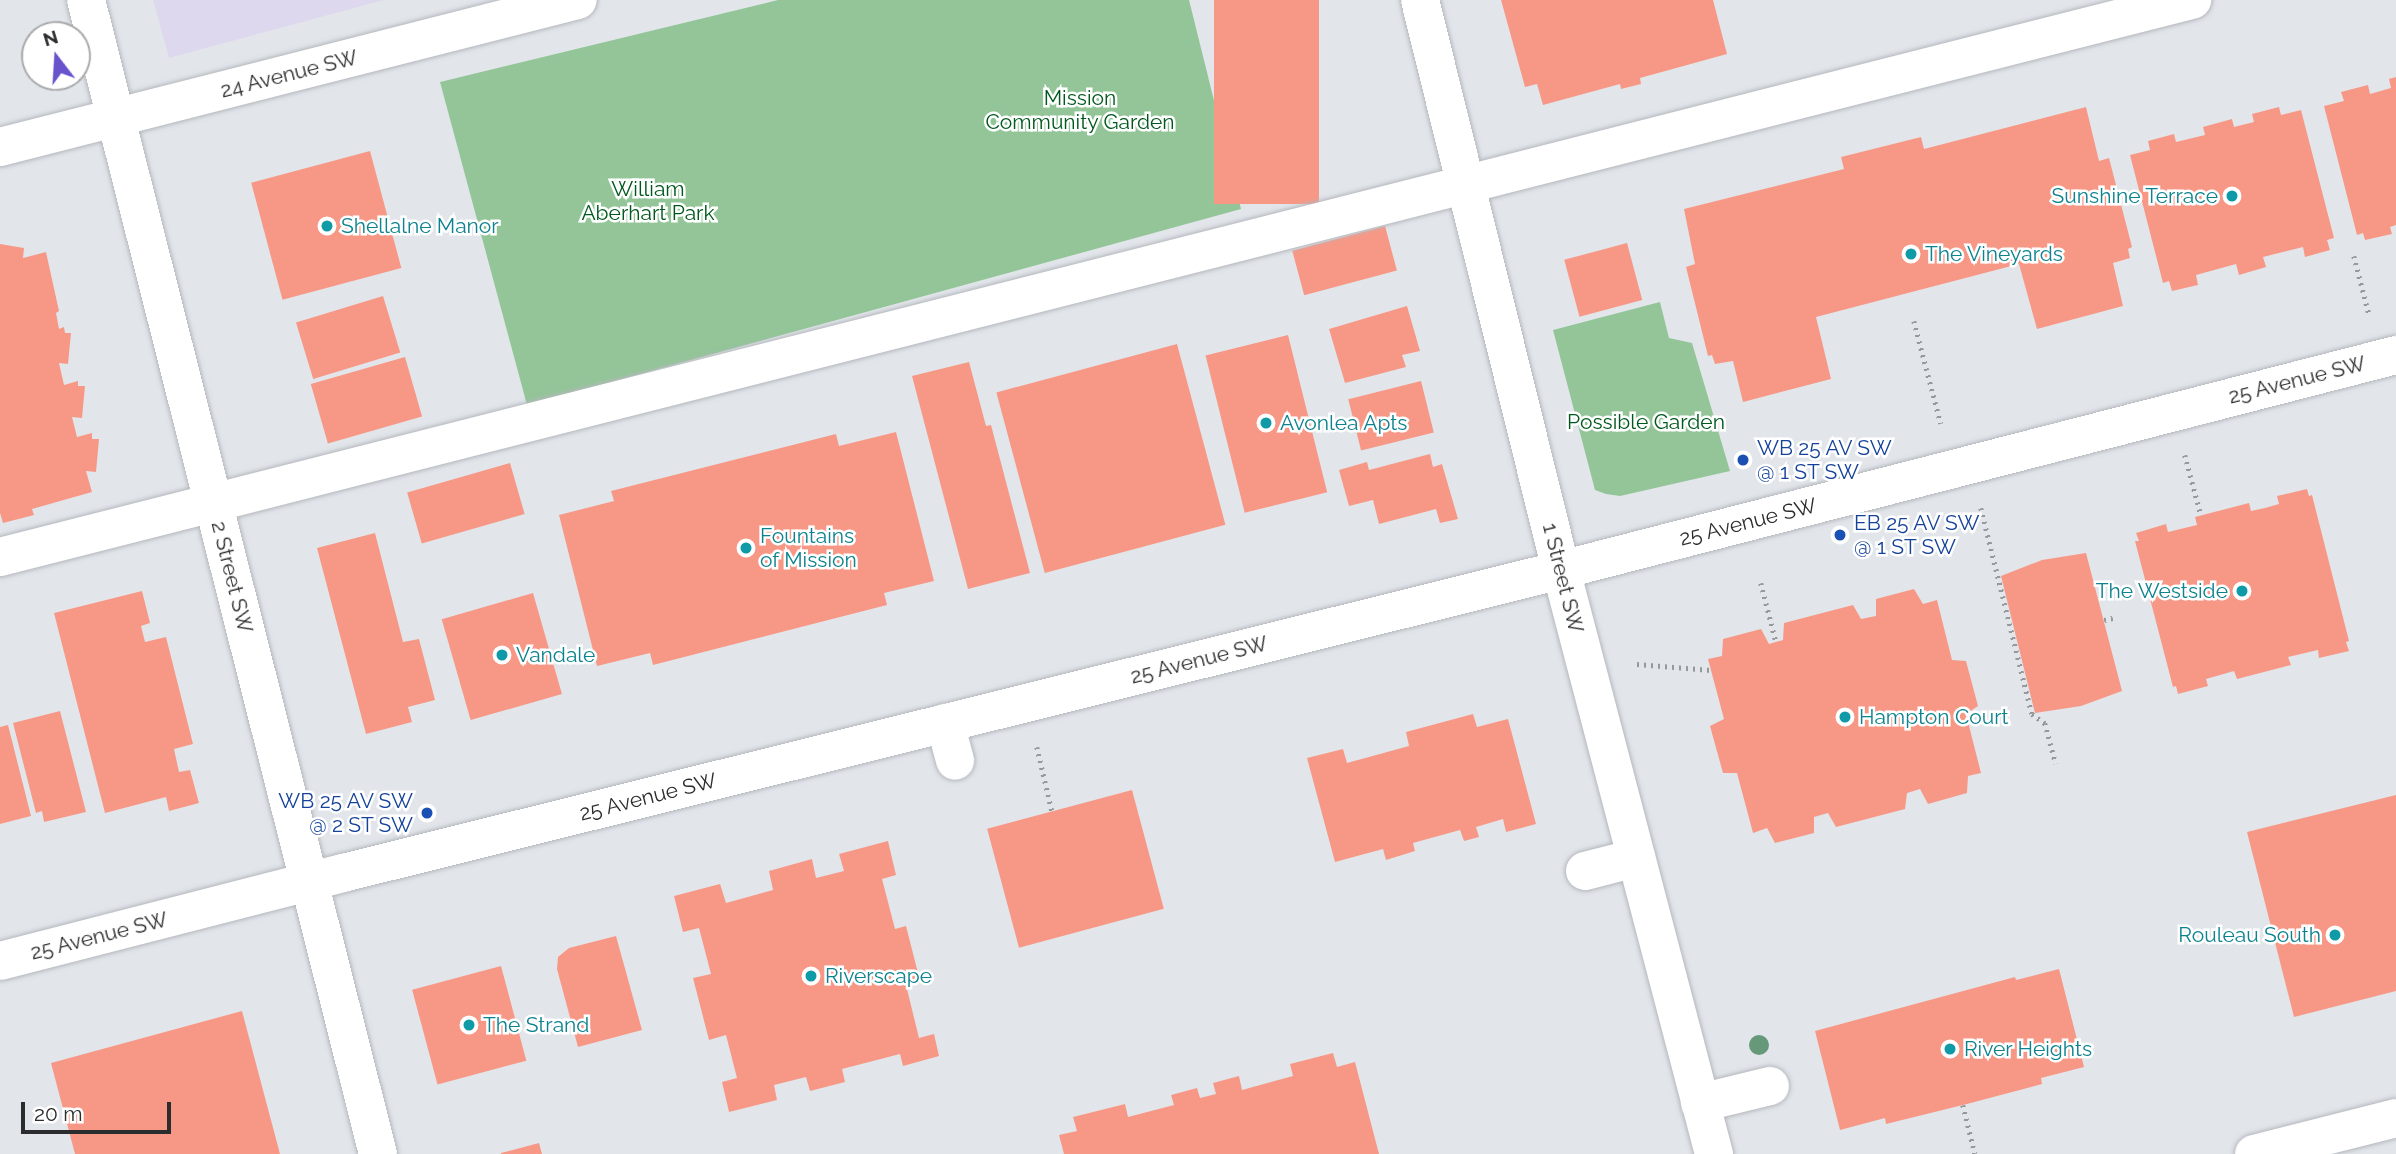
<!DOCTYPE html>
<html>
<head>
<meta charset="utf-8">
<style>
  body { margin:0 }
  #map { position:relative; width:2396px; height:1154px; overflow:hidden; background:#e2e6eb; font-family:Raleway,sans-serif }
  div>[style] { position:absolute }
  .commercial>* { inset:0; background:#ded8ee }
  .green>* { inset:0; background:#93c598 }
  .building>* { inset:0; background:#f79886; transform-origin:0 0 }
  .path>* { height:4.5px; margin-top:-2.25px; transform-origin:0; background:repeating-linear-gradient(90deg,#96999c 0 2px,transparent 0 7px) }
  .roads { filter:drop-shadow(0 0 2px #b4b8bd) drop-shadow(0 0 2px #b4b8bd) }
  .minor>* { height:38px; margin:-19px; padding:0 19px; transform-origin:19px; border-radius:19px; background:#fff }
  .trees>* { width:20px; height:20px; margin:-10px; border-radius:50%; background:#66987a }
  .dots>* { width:19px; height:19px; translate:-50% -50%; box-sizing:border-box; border:4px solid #fff; border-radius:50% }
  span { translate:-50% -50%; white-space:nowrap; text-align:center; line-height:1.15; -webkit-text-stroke:5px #fff; paint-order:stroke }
  .street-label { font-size:21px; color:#2b2c2e }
  .park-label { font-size:21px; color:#00581d }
  .culture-label { font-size:21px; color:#0d838f }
  .right { translate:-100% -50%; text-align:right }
  .left { translate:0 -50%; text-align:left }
  .transit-label { font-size:21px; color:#164399 }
  .north { position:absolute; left:21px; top:21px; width:70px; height:70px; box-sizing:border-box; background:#fff; border:2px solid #aaabab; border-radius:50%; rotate:343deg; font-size:19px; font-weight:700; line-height:28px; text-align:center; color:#2b2c2e }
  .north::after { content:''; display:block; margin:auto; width:24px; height:32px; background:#6853cc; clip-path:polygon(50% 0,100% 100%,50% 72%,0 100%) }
  .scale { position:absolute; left:21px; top:1102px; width:150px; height:32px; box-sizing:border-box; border:4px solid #2b2c2e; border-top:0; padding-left:9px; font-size:21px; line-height:24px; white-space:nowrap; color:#2b2c2e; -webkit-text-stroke:5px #fff; paint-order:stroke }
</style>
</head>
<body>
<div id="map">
  <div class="commercial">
    <i style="clip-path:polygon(153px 0,384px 0,169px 58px)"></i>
  </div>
  <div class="green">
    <i style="clip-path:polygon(778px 0,1189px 0,1241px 209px,527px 405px,440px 82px)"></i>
    <i style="clip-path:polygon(1660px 302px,1669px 338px,1692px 343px,1730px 471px,1620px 496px,1606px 494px,1595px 490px,1553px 330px)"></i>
  </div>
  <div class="building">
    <i style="left:1214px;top:0;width:105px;height:204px"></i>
    <i style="clip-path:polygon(1501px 0,1713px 0,1727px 54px,1640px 78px,1641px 84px,1621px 89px,1620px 84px,1543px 105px,1537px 84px,1525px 87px)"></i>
    <i style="clip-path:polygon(2396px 77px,2396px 225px,2390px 227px,2392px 234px,2365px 240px,2363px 233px,2357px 235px,2324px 106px,2344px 101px,2341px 92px,2368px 85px,2370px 94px,2391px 88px,2389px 79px)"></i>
    <i style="clip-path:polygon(2086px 107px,2099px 161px,2109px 158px,2132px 247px,2128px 249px,2130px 258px,2113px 263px,2123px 306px,2037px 329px,2019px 264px,1816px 317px,1831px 379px,1743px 402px,1733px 361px,1715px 364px,1712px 355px,1708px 356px,1686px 267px,1695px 264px,1684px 209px,1844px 169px,1841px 157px,1921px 137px,1924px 149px)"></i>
    <i style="clip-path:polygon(2279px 107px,2281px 115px,2301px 110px,2334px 238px,2327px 240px,2330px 250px,2305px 257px,2303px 247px,2263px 257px,2266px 267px,2239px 275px,2236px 264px,2196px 275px,2198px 285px,2172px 291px,2169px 281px,2163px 283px,2130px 155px,2150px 150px,2148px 141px,2174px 134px,2176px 142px,2205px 135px,2203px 127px,2232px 119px,2234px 127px,2254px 122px,2252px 114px)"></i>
    <i style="left:370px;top:151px;width:121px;height:123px;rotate:75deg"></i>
    <i style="left:1385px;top:226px;width:46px;height:96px;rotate:75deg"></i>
    <i style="left:1627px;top:243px;width:59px;height:65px;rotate:75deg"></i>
    <i style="clip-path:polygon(0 244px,24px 248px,23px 258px,46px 252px,59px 311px,56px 313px,59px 329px,64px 327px,65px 333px,71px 333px,68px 364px,59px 363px,64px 385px,78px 381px,78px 386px,85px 386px,82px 418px,72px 417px,77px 437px,92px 433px,92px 439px,99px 439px,96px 472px,86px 471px,92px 492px,32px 509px,34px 515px,3px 523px,0 513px)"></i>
    <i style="left:383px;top:296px;width:59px;height:91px;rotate:73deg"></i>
    <i style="clip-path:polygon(1407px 306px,1420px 351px,1402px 355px,1406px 367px,1345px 383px,1329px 329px)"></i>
    <i style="left:1288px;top:335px;width:162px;height:85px;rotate:76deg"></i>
    <i style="left:1177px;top:344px;width:187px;height:187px;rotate:75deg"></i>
    <i style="left:405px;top:357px;width:62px;height:98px;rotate:74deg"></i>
    <i style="clip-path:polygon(969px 362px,986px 426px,991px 425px,1030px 573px,968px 589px,912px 376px)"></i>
    <i style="left:1421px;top:381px;width:53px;height:75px;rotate:76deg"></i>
    <i style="clip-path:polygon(896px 432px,934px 581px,884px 593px,887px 605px,653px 665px,650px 653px,597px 666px,559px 515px,614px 501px,611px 491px,836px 434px,839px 446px)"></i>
    <i style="clip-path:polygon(1430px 454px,1433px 467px,1442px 464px,1458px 519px,1440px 523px,1436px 509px,1379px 524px,1373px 500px,1349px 506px,1339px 470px,1367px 462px,1369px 470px)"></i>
    <i style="left:510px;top:463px;width:53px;height:107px;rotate:74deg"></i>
    <i style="clip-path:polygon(2307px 489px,2309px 496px,2312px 495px,2349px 641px,2346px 642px,2349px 651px,2319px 658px,2318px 650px,2288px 657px,2291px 665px,2237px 679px,2234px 671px,2206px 679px,2208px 686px,2178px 694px,2176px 686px,2173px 687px,2135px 541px,2139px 541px,2136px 533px,2166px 524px,2168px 532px,2197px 525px,2195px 517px,2249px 503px,2251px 511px,2265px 508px,2279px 504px,2277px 496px)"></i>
    <i style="clip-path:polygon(375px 533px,403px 642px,419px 639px,435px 700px,408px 707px,412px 722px,366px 734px,317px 548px)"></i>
    <i style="clip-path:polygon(2086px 553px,2122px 691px,2081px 706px,2035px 713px,2001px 576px,2042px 560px)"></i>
    <i style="clip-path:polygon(1914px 589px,1923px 604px,1937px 600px,1952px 660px,1966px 661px,1978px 706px,1966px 714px,1981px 773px,1968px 776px,1967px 793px,1928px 804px,1920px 789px,1907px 793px,1905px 809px,1836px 827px,1828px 813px,1814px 817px,1814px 833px,1775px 843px,1767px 828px,1753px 833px,1737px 773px,1723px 773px,1710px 726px,1724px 719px,1708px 659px,1722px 656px,1723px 639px,1761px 629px,1769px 644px,1783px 640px,1784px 623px,1853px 605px,1861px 619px,1876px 616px,1876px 599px)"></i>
    <i style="clip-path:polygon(142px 591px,150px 623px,141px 626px,145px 642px,166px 637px,193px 744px,174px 749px,179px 772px,190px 770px,199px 803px,169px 811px,166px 797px,105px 813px,54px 613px)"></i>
    <i style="left:533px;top:593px;width:105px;height:95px;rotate:74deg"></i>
    <i style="clip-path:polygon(60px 711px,86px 812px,44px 822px,42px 811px,36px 813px,13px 723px)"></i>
    <i style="clip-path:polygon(1473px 714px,1477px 727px,1508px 719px,1536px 824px,1506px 832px,1503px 819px,1476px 827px,1479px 837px,1464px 841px,1460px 830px,1413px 843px,1415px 851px,1386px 860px,1383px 849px,1335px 862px,1307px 758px,1343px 749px,1347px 763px,1409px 746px,1406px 732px)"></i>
    <i style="clip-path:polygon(8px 725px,31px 816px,0 824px,0 727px)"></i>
    <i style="left:1132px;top:790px;width:123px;height:150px;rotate:75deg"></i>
    <i style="clip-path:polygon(2396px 795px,2396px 991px,2294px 1017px,2247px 832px)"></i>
    <i style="clip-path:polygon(888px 841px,896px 875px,882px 879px,895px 929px,906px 926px,920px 981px,906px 985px,919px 1038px,934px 1034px,939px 1056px,903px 1066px,900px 1054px,842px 1069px,845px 1082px,810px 1091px,806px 1077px,774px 1085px,777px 1100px,729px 1112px,722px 1082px,737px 1078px,726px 1035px,709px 1040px,693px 978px,711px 974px,699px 928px,683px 932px,674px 896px,720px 884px,726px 903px,773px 890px,769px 871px,812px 859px,816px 878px,844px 871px,839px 854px)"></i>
    <i style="clip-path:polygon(616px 936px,642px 1030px,578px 1047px,557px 969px,558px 957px,569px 948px)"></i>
    <i style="left:501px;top:966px;width:98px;height:92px;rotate:75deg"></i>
    <i style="clip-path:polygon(2059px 969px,2084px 1067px,2041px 1078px,2042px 1084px,1963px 1105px,1886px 1124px,1885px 1118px,1840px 1130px,1815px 1031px,2015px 977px,2016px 980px)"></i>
    <i style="clip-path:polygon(242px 1011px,280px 1154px,75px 1154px,51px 1063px)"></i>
    <i style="clip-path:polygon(1333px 1053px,1337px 1067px,1355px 1062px,1379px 1154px,1064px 1154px,1059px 1135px,1077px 1131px,1073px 1117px,1125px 1104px,1128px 1117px,1174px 1105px,1171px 1095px,1197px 1088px,1200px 1098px,1216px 1094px,1213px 1083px,1239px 1076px,1242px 1090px,1293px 1076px,1290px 1064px)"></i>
    <i style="clip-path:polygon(539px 1143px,542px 1154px,501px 1154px,501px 1153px)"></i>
  </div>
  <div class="path">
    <i style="left:2354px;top:256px;width:60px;rotate:75.5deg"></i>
    <i style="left:1914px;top:321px;width:106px;rotate:75.3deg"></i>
    <i style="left:2185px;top:455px;width:62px;rotate:75.1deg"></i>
    <i style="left:1981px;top:508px;width:212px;rotate:76.1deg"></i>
    <i style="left:2032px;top:714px;width:16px;rotate:35deg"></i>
    <i style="left:2045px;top:723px;width:42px;rotate:75deg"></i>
    <i style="left:1761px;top:583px;width:61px;rotate:75.7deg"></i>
    <i style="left:2104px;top:620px;width:9px;rotate:-13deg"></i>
    <i style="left:1637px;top:664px;width:74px;rotate:4.6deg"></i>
    <i style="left:1037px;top:747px;width:66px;rotate:76.8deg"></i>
    <i style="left:1963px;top:1105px;width:50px;rotate:76.2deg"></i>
  </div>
  <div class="roads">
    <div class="minor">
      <i style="left:86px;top:0;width:1190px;rotate:75.8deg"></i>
      <i style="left:1420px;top:0;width:587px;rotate:76.11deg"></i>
      <i style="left:1561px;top:570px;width:604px;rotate:75.32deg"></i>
      <i style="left:0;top:147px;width:596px;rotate:-14.27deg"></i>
      <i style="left:0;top:557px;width:2262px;rotate:-14.26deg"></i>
      <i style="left:945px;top:723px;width:39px;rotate:75deg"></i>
      <i style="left:1585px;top:871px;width:53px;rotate:-14.3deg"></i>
      <i style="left:0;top:961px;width:354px;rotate:-14.4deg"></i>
      <i style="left:343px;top:873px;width:1255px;rotate:-13.97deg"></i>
      <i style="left:1561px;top:570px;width:862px;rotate:-14.44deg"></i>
      <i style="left:1700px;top:1103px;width:72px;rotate:-13.7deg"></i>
      <i style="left:2254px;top:1154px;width:146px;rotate:-14.2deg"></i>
    </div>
  </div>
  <div class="trees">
    <i style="left:1759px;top:1045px"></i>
  </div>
  <div class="dots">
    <i style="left:2232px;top:196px;background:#0f9aa8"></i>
    <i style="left:327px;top:226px;background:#0f9aa8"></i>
    <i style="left:1911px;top:254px;background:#0f9aa8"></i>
    <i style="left:1266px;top:423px;background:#0f9aa8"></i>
    <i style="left:1743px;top:460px;background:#1a4fb4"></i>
    <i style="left:1840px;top:535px;background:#1a4fb4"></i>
    <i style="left:746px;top:548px;background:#0f9aa8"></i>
    <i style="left:2242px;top:591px;background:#0f9aa8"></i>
    <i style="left:502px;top:655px;background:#0f9aa8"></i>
    <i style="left:1845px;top:717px;background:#0f9aa8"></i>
    <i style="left:427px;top:813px;background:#1a4fb4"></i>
    <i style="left:2335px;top:935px;background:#0f9aa8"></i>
    <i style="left:811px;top:976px;background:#0f9aa8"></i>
    <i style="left:469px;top:1025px;background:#0f9aa8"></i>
    <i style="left:1950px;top:1049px;background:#0f9aa8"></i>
  </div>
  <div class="street-label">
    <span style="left:289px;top:74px;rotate:-14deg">24 Avenue SW</span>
    <span style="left:2297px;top:380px;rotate:-14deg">25 Avenue SW</span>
    <span style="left:1748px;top:522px;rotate:-14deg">25 Avenue SW</span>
    <span style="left:232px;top:577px;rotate:76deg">2 Street SW</span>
    <span style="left:1563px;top:578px;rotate:76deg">1 Street SW</span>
    <span style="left:1199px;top:660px;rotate:-14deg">25 Avenue SW</span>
    <span style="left:648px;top:797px;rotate:-14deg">25 Avenue SW</span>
    <span style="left:99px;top:936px;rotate:-14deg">25 Avenue SW</span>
  </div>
  <div class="park-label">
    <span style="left:1080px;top:110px">Mission<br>Community Garden</span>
    <span style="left:648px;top:201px">William<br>Aberhart Park</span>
    <span style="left:1646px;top:422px">Possible Garden</span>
  </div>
  <div class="culture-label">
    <span class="right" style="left:2218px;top:196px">Sunshine Terrace</span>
    <span class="left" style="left:341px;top:226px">Shellalne Manor</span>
    <span class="left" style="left:1925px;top:254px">The Vineyards</span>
    <span class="left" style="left:1280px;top:423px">Avonlea Apts</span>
    <span class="left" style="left:760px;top:548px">Fountains<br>of Mission</span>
    <span class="right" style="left:2228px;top:591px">The Westside</span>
    <span class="left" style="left:516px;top:655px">Vandale</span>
    <span class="left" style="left:1859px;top:717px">Hampton Court</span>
    <span class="right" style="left:2321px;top:935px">Rouleau South</span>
    <span class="left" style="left:825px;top:976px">Riverscape</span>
    <span class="left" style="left:483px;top:1025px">The Strand</span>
    <span class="left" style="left:1964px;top:1049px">River Heights</span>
  </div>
  <div class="transit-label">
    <span class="left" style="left:1757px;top:460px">WB 25 AV SW<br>@ 1 ST SW</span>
    <span class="left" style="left:1854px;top:535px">EB 25 AV SW<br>@ 1 ST SW</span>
    <span class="right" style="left:413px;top:813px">WB 25 AV SW<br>@ 2 ST SW</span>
  </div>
  <div class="north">N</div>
  <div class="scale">20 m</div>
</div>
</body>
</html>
